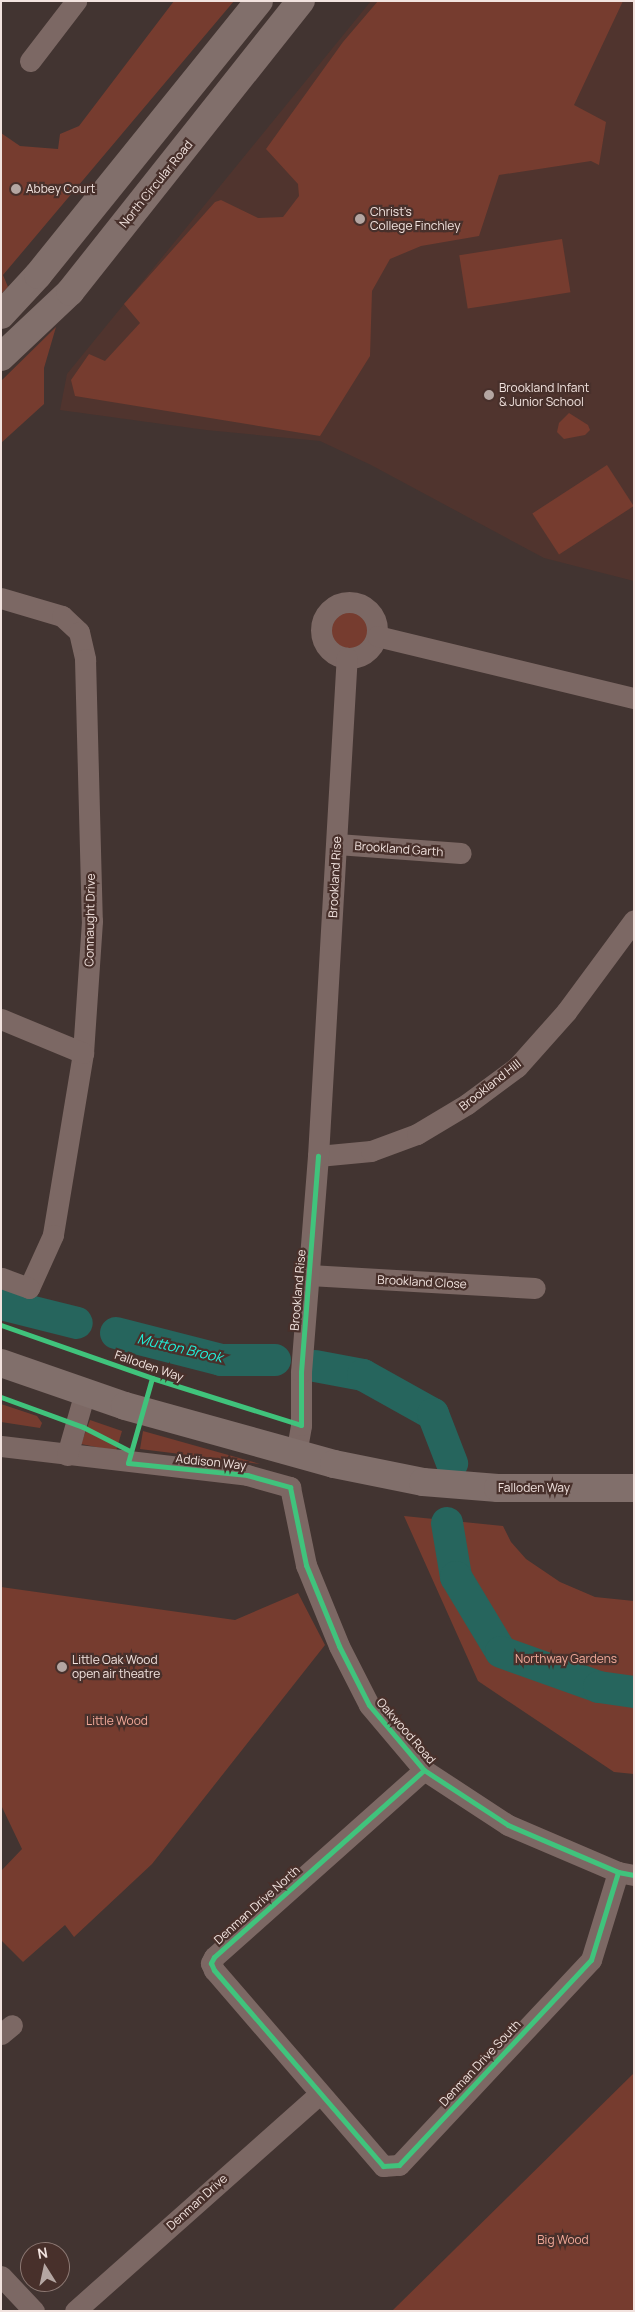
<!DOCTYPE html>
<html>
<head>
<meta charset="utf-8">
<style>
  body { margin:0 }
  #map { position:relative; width:635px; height:2312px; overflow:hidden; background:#423431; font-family:Manrope,sans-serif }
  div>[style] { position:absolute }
  .built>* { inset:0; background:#50342e }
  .green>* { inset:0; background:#763c2f; transform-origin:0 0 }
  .round { border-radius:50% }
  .river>* { height:32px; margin:-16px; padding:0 16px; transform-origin:16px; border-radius:16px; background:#26655d }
  .street>* { height:21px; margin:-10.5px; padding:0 10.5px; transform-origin:10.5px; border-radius:10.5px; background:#7c6864 }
  .street>.ring { margin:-10.5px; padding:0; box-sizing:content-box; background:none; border:21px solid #7c6864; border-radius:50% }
  .highway>* { height:28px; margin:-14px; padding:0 14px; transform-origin:14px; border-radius:14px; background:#816f6b }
  .cycleway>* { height:5px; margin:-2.5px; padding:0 2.5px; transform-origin:2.5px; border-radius:2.5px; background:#40c37c }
  .dots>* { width:14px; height:14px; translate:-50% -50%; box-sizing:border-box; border:2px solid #48302b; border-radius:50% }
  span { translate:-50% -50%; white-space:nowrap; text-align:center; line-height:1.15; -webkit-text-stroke:4.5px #48302b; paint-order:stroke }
  .street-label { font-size:12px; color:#f2e3df }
  .poi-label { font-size:12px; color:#f2e3df }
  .left { translate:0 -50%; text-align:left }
  .park-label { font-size:12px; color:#f2a999 }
  .water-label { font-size:14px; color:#20eed8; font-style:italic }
  .frame { position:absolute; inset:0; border:2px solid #f2e3df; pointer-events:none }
  .north { position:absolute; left:20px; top:2242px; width:50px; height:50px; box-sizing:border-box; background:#48302b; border:1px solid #8c7873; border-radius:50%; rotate:350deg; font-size:14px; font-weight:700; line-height:20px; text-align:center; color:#f2e3df }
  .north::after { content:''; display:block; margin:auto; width:18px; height:22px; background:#b4a6a2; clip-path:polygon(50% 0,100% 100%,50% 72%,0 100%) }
</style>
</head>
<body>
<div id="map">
  <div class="built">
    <i style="clip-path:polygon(371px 1px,634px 1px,634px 581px,544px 558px,371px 465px,320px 441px,206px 430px,60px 410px,67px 374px)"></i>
  </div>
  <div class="green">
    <i style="clip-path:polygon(174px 1px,234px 1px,3px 275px,8px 287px,1px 294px,1px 133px,20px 146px,58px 149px,60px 134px,79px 126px)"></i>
    <i style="clip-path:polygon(378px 1px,623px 1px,574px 105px,606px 122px,599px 165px,591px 161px,499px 175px,479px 236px,421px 246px,390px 259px,372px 291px,370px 356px,320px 436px,75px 396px,71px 380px,89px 354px,105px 361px,140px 323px,124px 304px,215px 202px,221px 200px,258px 218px,283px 217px,299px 196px,298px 184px,266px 149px,343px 42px)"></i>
    <i style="left:562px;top:239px;width:54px;height:104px;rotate:81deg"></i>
    <i style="clip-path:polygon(56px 327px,44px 368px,44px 404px,1px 443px,1px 381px)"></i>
    <i style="clip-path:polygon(569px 413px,588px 425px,590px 430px,585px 435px,564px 439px,557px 432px,559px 423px)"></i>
    <i style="left:607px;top:465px;width:49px;height:89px;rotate:57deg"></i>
    <i class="round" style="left:329px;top:609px;width:40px;height:40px"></i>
    <i style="clip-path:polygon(1px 1404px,37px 1416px,42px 1423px,40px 1428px,1px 1422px)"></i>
    <i style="clip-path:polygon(90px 1420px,122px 1431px,116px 1451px,81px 1444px)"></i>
    <i style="clip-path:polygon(143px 1431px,260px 1464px,140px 1449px)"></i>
    <i style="clip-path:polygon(404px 1516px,503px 1526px,511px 1542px,526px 1559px,560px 1582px,595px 1597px,634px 1601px,634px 1774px,614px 1772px,478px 1681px)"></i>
    <i style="clip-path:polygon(1px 1587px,235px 1620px,298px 1593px,325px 1645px,152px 1864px,74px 1937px,65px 1925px,23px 1962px,1px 1940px,1px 1871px,22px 1849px,1px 1805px)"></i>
    <i style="clip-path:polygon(634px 2073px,634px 2311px,392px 2311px)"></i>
  </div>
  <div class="river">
    <i style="left:1px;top:1304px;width:78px;rotate:14deg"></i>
    <i style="left:116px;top:1333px;width:108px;rotate:14.4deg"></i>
    <i style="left:221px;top:1360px;width:54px"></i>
    <i style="left:315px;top:1366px;width:49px;rotate:10.6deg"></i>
    <i style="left:363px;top:1375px;width:80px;rotate:29.1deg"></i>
    <i style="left:433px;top:1414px;width:53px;rotate:68.8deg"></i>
    <i style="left:447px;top:1523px;width:55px;rotate:80.5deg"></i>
    <i style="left:456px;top:1577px;width:87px;rotate:59deg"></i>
    <i style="left:501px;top:1652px;width:104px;rotate:19.7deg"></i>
    <i style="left:599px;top:1687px;width:35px;rotate:8deg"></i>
  </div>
  <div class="street">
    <i style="left:30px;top:61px;width:76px;rotate:-52.5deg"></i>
    <i style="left:1px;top:598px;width:64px;rotate:16.4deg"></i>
    <i style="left:62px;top:616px;width:23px;rotate:43deg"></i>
    <i style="left:79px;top:632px;width:28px;rotate:77deg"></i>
    <i style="left:85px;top:659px;width:262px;rotate:88.5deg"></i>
    <i style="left:92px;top:921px;width:132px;rotate:93.9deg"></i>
    <i style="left:83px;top:1053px;width:184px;rotate:99.4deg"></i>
    <i style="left:53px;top:1235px;width:58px;rotate:114.4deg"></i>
    <i style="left:29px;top:1288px;width:30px;rotate:-160deg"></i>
    <i class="ring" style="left:321px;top:602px;width:35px;height:35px"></i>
    <i style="left:377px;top:636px;width:264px;rotate:13.6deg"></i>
    <i style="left:337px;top:844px;width:124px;rotate:4.2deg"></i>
    <i style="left:1px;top:1019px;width:89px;rotate:22.5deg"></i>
    <i style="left:318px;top:1156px;width:53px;rotate:-5.4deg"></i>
    <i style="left:371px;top:1151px;width:49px;rotate:-20.3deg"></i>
    <i style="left:417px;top:1134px;width:58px;rotate:-31deg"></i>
    <i style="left:467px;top:1104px;width:62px;rotate:-36.5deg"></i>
    <i style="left:517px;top:1067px;width:74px;rotate:-48.3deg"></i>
    <i style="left:566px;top:1012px;width:114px;rotate:-53.5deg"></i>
    <i style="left:309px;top:1275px;width:226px;rotate:3.3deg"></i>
    <i style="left:1px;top:1446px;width:248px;rotate:6.7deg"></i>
    <i style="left:247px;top:1475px;width:45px;rotate:15.6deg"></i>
    <i style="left:290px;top:1487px;width:80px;rotate:78.4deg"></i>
    <i style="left:306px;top:1565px;width:87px;rotate:67.8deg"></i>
    <i style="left:339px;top:1646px;width:66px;rotate:63deg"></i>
    <i style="left:369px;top:1705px;width:85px;rotate:49.8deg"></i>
    <i style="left:424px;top:1770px;width:100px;rotate:33.2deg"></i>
    <i style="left:508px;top:1825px;width:120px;rotate:23.1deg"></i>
    <i style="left:618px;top:1872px;width:16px;rotate:11deg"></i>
    <i style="left:296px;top:1454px;width:29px;rotate:-80deg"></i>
    <i style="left:301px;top:1425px;width:53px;rotate:-90deg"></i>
    <i style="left:301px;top:1372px;width:217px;rotate:-85.5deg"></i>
    <i style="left:318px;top:1156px;width:499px;rotate:-86.7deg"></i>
    <i style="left:67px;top:1455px;width:66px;rotate:-74.1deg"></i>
    <i style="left:424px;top:1770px;width:281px;rotate:138.3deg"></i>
    <i style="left:214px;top:1957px;width:7px;rotate:117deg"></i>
    <i style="left:211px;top:1963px;width:8px;rotate:67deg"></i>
    <i style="left:214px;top:1970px;width:259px;rotate:49.2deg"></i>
    <i style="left:383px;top:2166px;width:16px;rotate:-4deg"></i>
    <i style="left:399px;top:2165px;width:281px;rotate:-46.9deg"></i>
    <i style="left:591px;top:1960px;width:92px;rotate:-72.9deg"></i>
    <i style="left:1px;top:2034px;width:14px;rotate:-39deg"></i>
    <i style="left:1px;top:2276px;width:48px;rotate:46.7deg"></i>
    <i style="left:75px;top:2311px;width:327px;rotate:-41.6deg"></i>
  </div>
  <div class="highway">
    <i style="left:1px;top:315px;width:54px;rotate:-47.2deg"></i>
    <i style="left:38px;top:275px;width:352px;rotate:-51.1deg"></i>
    <i style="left:1px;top:357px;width:95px;rotate:-43.3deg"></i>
    <i style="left:70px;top:292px;width:372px;rotate:-51.6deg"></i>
    <i style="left:1px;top:1363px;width:131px;rotate:19.1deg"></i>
    <i style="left:125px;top:1406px;width:217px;rotate:15.5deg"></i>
    <i style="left:334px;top:1464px;width:91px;rotate:11.4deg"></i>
    <i style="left:423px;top:1482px;width:75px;rotate:4.6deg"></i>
    <i style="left:498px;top:1488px;width:136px"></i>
  </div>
  <div class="cycleway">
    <i style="left:1px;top:1325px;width:160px;rotate:19.3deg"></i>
    <i style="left:152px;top:1378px;width:156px;rotate:17.5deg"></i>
    <i style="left:301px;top:1425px;width:53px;rotate:-90deg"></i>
    <i style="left:301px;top:1372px;width:217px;rotate:-85.5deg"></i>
    <i style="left:152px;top:1378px;width:88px;rotate:105.8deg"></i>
    <i style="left:128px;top:1463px;width:120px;rotate:5.8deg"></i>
    <i style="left:247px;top:1475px;width:45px;rotate:15.6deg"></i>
    <i style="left:290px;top:1487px;width:80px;rotate:78.4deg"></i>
    <i style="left:306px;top:1565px;width:87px;rotate:67.8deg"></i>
    <i style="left:339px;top:1646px;width:66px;rotate:63deg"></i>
    <i style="left:369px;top:1705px;width:85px;rotate:49.8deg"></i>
    <i style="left:424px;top:1770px;width:100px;rotate:33.2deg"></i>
    <i style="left:508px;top:1825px;width:120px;rotate:23.1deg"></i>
    <i style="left:618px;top:1872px;width:16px;rotate:11deg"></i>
    <i style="left:1px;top:1397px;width:87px;rotate:20.1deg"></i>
    <i style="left:83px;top:1427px;width:53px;rotate:27.1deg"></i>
    <i style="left:424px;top:1770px;width:281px;rotate:138.3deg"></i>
    <i style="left:214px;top:1957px;width:7px;rotate:117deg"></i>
    <i style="left:211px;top:1963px;width:8px;rotate:67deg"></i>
    <i style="left:214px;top:1970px;width:259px;rotate:49.2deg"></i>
    <i style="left:383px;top:2166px;width:16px;rotate:-4deg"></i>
    <i style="left:399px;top:2165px;width:281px;rotate:-46.9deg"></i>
    <i style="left:591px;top:1960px;width:92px;rotate:-72.9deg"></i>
  </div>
  <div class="dots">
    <i style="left:16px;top:189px;background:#b4a6a2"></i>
    <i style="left:360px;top:219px;background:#b4a6a2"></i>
    <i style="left:489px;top:395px;background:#b4a6a2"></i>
    <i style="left:62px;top:1667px;background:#b4a6a2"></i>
  </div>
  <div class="street-label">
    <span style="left:156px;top:184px;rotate:-51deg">North Circular Road</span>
    <span style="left:399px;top:849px;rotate:4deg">Brookland Garth</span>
    <span style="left:335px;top:877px;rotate:-87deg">Brookland Rise</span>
    <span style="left:90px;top:920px;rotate:-89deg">Connaught Drive</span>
    <span style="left:490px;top:1085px;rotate:-38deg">Brookland Hill</span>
    <span style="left:422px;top:1282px;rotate:3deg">Brookland Close</span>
    <span style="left:298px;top:1290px;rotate:-85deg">Brookland Rise</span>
    <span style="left:149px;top:1366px;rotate:19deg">Falloden Way</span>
    <span style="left:211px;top:1462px;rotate:6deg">Addison Way</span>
    <span style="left:534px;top:1488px">Falloden Way</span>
    <span style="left:406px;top:1731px;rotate:49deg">Oakwood Road</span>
    <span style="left:257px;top:1905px;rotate:-42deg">Denman Drive North</span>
    <span style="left:480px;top:2063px;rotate:-47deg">Denman Drive South</span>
    <span style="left:197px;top:2202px;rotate:-42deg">Denman Drive</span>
  </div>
  <div class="poi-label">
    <span class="left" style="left:26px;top:189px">Abbey Court</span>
    <span class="left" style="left:370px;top:219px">Christ's<br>College Finchley</span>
    <span class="left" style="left:499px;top:395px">Brookland Infant<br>&amp; Junior School</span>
    <span class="left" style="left:72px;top:1667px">Little Oak Wood<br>open air theatre</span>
  </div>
  <div class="park-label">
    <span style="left:566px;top:1659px">Northway Gardens</span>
    <span style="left:117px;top:1721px">Little Wood</span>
    <span style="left:563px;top:2240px">Big Wood</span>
  </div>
  <div class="water-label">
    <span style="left:180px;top:1348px;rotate:13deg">Mutton Brook</span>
  </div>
  <div class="frame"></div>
  <div class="north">N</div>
</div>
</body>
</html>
